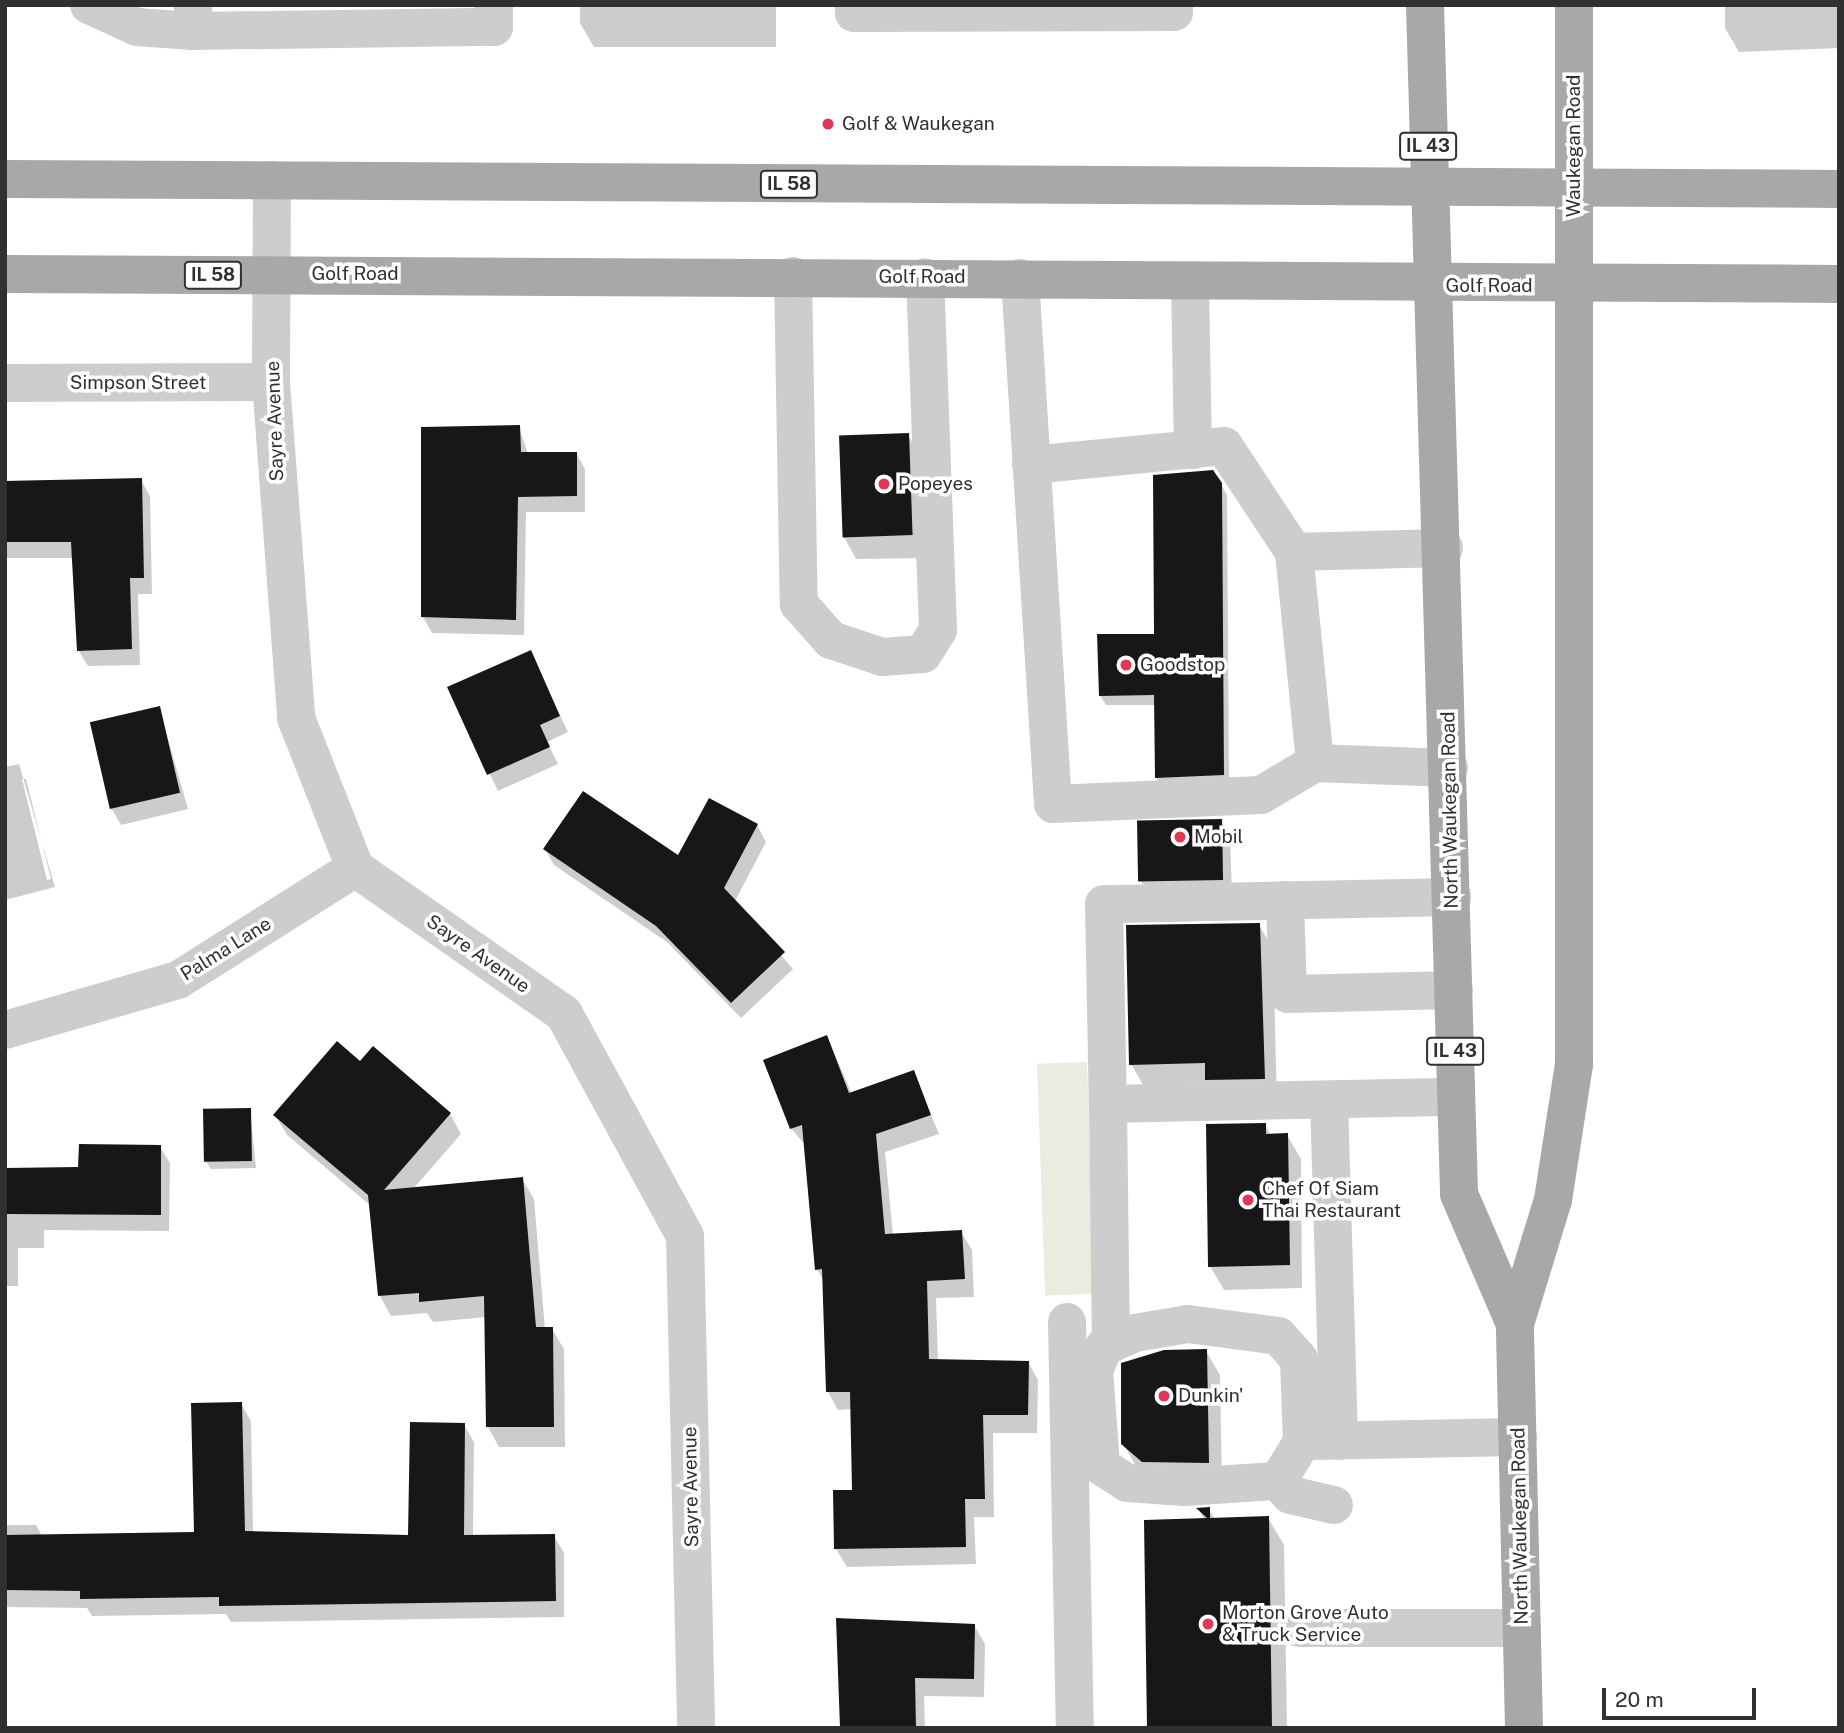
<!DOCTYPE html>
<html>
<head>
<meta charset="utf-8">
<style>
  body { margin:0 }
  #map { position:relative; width:1844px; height:1733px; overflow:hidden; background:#fff; font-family:"Public Sans",sans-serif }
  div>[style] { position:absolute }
  .green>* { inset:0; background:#e8eddf; transform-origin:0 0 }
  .shadow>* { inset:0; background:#0003 }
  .building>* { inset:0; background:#171717; transform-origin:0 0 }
  .minor>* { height:38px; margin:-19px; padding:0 19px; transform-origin:19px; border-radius:19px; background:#cdcdcd }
  .major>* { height:38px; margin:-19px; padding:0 19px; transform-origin:19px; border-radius:19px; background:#a8a8a8 }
  .dots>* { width:19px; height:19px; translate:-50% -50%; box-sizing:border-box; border:4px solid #fff; border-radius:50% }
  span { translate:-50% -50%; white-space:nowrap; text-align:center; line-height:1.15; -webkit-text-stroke:7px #fff; paint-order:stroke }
  .shield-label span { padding:2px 5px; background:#fff; border:2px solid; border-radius:5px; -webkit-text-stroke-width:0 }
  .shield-label { font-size:18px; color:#303030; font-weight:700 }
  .poi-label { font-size:19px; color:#303030 }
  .left { translate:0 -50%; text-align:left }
  .street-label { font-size:19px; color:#303030 }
  .frame { position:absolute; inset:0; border:7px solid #303030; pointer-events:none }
  .scale { position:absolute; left:1602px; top:1688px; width:154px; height:32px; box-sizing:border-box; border:4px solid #303030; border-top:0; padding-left:9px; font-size:21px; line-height:24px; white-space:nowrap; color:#303030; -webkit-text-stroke:5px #fff; paint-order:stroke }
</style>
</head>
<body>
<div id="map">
  <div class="green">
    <i style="left:1087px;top:1062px;width:232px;height:50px;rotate:88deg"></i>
  </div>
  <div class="shadow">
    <i style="clip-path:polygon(580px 5px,776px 5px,776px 47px,594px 47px,580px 23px)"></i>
    <i style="clip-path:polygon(1725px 5px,1839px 5px,1839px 48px,1739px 52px,1725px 28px)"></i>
    <i style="clip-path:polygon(519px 427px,528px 454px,576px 453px,585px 469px,585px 512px,526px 512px,524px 635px,432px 633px,423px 617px)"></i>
    <i style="clip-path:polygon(908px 435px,922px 459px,925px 558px,856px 559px,843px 535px)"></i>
    <i style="clip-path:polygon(141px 480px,150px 496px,152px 594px,138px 594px,140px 665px,88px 666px,78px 650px,74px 558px,5px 558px,5px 481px)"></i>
    <i style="clip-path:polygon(1221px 484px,1227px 495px,1229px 784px,1162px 787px,1156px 777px,1156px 705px,1106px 705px,1100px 695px,1156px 635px)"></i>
    <i style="clip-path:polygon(530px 652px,568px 732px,547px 742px,558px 764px,498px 791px,449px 688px)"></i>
    <i style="clip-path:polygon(159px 708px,188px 809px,121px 825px,112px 809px)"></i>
    <i style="clip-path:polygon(evenodd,19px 764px,55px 887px,5px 900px,5px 767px,19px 764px,22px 779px,26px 779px,51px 879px,47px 880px,22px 779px)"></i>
    <i style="clip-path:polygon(1221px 820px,1230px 837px,1232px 895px,1151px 897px,1141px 881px)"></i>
    <i style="clip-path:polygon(757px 825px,766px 842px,735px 901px,793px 969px,741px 1018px,667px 942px,554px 865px,545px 849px,678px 858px)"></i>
    <i style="clip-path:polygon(1259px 925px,1273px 949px,1277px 1103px,1145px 1088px,1131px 1064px)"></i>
    <i style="clip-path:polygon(827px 1037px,852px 1094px,913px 1072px,939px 1134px,885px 1152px,893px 1235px,961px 1232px,972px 1250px,974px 1297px,936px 1298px,938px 1361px,1028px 1362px,1038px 1380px,1037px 1433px,993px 1433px,994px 1517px,974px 1517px,976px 1564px,847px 1567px,836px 1549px,853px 1491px,852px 1409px,838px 1410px,828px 1392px,825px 1283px,817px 1269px,805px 1145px,791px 1128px)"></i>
    <i style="clip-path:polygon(360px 1063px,450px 1114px,461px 1134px,413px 1189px,522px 1179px,534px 1199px,545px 1329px,552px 1329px,564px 1349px,565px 1447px,499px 1447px,488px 1427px,486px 1317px,433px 1322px,427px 1313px,391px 1316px,380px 1296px,371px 1206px,287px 1135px,275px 1115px)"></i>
    <i style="clip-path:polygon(250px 1109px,256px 1168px,211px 1169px,206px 1161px)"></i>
    <i style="clip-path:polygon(1265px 1124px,1271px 1136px,1287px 1135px,1301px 1159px,1302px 1288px,1224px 1290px,1210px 1266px)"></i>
    <i style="clip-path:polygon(160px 1147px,170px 1163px,169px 1231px,44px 1230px,44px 1248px,18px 1248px,18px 1286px,5px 1286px,5px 1170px,80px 1169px)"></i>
    <i style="clip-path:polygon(1206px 1351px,1220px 1375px,1222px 1487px,1137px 1468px,1123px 1443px)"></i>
    <i style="clip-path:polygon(241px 1404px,251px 1421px,253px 1533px,410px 1537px,464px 1425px,474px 1442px,473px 1536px,554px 1536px,564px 1553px,564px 1617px,231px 1622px,226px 1614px,92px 1616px,87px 1608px,5px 1607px,5px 1525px,36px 1525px,42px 1536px,196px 1533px)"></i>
    <i style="clip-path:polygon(1209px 1509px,1215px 1520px,1268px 1518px,1284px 1545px,1287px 1728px,1149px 1728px,1205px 1520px,1199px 1510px)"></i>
    <i style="clip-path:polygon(974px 1625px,985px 1644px,984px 1697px,924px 1696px,925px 1728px,841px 1728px)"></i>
  </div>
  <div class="building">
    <i style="clip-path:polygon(520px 425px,521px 452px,577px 452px,577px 496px,518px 497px,516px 620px,421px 617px,421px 427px)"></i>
    <i style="left:909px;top:433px;width:102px;height:70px;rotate:88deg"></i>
    <i style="clip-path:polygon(1213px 470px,1222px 483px,1224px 775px,1155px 778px,1154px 695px,1099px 696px,1097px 634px,1154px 634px,1153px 475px)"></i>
    <i style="clip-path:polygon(142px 478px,144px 578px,130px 578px,132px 649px,77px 651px,71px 542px,5px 542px,5px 481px)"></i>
    <i style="clip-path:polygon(531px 650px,560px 716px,540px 725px,550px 747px,487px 775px,447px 687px)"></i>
    <i style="left:160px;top:706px;width:89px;height:72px;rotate:77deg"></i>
    <i style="clip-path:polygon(583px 791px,678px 855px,709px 798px,758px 824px,724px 888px,785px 952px,731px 1003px,656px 926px,543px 849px)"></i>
    <i style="left:1222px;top:819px;width:61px;height:85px;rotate:89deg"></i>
    <i style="clip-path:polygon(1260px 923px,1265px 1079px,1205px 1080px,1205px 1063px,1129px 1065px,1126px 925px)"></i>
    <i style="clip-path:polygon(827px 1035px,849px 1093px,914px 1070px,931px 1115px,876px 1134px,885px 1234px,962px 1230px,965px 1279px,927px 1281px,929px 1359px,1029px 1361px,1028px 1415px,983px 1415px,985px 1499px,965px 1499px,966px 1547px,834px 1549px,833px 1490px,852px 1490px,850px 1392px,826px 1392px,822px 1269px,815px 1270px,802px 1125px,790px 1129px,763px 1060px)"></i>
    <i style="clip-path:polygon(337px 1041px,360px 1061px,373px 1046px,451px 1113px,384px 1190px,523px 1177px,536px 1327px,553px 1327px,554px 1427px,486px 1427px,484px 1296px,419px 1302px,419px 1293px,378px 1296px,368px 1195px,273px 1115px)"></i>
    <i style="left:251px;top:1108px;width:53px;height:48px;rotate:89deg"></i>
    <i style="clip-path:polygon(1266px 1123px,1266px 1134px,1288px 1133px,1290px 1265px,1208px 1267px,1206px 1124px)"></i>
    <i style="clip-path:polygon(79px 1144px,161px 1145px,161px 1215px,5px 1214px,5px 1168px,78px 1167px)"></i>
    <i style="clip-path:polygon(1207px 1349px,1209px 1463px,1142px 1462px,1121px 1444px,1121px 1363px,1164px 1350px)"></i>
    <i style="clip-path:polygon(242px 1402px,245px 1531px,408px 1535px,410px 1422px,465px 1423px,464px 1535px,555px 1534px,556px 1601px,219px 1606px,219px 1597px,80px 1599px,80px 1591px,5px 1590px,5px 1535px,194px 1532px,191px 1403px)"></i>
    <i style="clip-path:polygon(1210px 1507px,1210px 1518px,1269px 1516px,1272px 1728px,1147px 1728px,1144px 1520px,1207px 1518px,1196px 1508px)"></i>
    <i style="clip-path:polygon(836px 1618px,975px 1624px,974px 1679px,915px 1678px,916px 1728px,840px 1728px)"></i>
  </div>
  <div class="minor">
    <i style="left:89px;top:5px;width:53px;rotate:24.6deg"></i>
    <i style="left:137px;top:27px;width:56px;rotate:4.1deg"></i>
    <i style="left:193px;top:5px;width:26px;rotate:90deg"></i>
    <i style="left:193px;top:31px;width:301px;rotate:-0.8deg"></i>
    <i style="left:494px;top:27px;width:22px;rotate:-90deg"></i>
    <i style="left:854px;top:5px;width:8px;rotate:90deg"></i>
    <i style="left:854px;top:13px;width:320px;rotate:-0.2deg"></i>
    <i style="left:1174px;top:12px;width:7px;rotate:-90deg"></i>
    <i style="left:272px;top:180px;width:202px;rotate:90.3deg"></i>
    <i style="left:271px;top:382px;width:337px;rotate:85.7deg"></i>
    <i style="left:296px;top:718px;width:161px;rotate:68.5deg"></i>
    <i style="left:355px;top:868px;width:255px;rotate:34.9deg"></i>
    <i style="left:564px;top:1014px;width:253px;rotate:61.4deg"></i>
    <i style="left:685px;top:1236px;width:492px;rotate:88.7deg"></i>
    <i style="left:793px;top:276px;width:328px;rotate:89deg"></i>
    <i style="left:799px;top:604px;width:48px;rotate:48.4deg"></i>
    <i style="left:831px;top:640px;width:54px;rotate:18.4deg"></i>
    <i style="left:882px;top:657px;width:41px;rotate:-4.2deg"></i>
    <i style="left:923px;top:654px;width:28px;rotate:-58deg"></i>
    <i style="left:938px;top:630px;width:353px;rotate:-92.1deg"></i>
    <i style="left:1020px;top:278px;width:527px;rotate:86.41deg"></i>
    <i style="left:1053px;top:804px;width:208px;rotate:-2.5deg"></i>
    <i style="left:1261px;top:795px;width:63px;rotate:-30.7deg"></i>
    <i style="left:1315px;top:763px;width:134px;rotate:2.1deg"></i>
    <i style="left:1190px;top:282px;width:168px;rotate:89deg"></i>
    <i style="left:5px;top:383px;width:266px;rotate:-0.2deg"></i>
    <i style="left:1031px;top:465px;width:194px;rotate:-5.6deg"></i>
    <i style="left:1224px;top:446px;width:127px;rotate:56.6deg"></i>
    <i style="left:1294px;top:552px;width:212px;rotate:84.3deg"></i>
    <i style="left:1294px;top:552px;width:150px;rotate:-1.5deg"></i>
    <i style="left:1452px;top:897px;width:348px;rotate:178.8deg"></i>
    <i style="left:1104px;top:904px;width:200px;rotate:88.9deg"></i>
    <i style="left:1108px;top:1104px;width:348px;rotate:-1.2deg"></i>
    <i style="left:1285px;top:900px;width:94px;rotate:88.2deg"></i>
    <i style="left:1288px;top:994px;width:166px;rotate:-1.4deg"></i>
    <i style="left:5px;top:1030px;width:180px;rotate:-16.1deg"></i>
    <i style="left:178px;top:980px;width:209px;rotate:-32.3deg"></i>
    <i style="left:1329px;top:1100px;width:341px;rotate:88.3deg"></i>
    <i style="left:1108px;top:1104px;width:239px;rotate:89.3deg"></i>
    <i style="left:1067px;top:1322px;width:406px;rotate:88.9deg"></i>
    <i style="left:1313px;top:1441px;width:205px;rotate:-1.1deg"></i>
    <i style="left:1278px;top:1481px;width:46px;rotate:-58.4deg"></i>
    <i style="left:1302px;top:1442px;width:83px;rotate:-92.1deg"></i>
    <i style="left:1299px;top:1359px;width:31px;rotate:-132deg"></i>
    <i style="left:1278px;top:1336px;width:91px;rotate:-172.4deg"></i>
    <i style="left:1188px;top:1324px;width:54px;rotate:170.4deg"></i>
    <i style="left:1135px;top:1333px;width:34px;rotate:156deg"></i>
    <i style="left:1104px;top:1347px;width:25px;rotate:113deg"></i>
    <i style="left:1094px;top:1370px;width:96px;rotate:85.8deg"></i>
    <i style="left:1101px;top:1466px;width:31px;rotate:33deg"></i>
    <i style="left:1127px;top:1483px;width:57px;rotate:4deg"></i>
    <i style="left:1184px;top:1487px;width:94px;rotate:-3.7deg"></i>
    <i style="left:1278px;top:1481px;width:18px;rotate:49deg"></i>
    <i style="left:1290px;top:1495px;width:45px;rotate:12.8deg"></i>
    <i style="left:1299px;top:1628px;width:223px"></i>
  </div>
  <div class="major">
    <i style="left:1425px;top:5px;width:1189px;rotate:88.36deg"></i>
    <i style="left:1459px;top:1194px;width:142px;rotate:66.7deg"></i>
    <i style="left:5px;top:179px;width:1834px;rotate:0.31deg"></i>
    <i style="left:5px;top:274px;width:1834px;rotate:0.31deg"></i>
    <i style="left:1524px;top:1728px;width:404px;rotate:-91.3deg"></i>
    <i style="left:1515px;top:1324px;width:130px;rotate:-73deg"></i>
    <i style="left:1553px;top:1200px;width:138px;rotate:-81.2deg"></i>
    <i style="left:1574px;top:1064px;width:1059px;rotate:-90deg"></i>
  </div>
  <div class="dots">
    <i style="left:828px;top:124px;background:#e23756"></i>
    <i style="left:884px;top:484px;background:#e23756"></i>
    <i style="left:1126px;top:665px;background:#e23756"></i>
    <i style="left:1180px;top:837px;background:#e23756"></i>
    <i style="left:1248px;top:1200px;background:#e23756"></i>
    <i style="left:1164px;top:1396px;background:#e23756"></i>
    <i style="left:1208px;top:1624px;background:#e23756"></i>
  </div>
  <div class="shield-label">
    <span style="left:1428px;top:146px">IL 43</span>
    <span style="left:789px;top:184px">IL 58</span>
    <span style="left:213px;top:275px">IL 58</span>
    <span style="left:1455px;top:1051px">IL 43</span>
  </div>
  <div class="poi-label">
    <span class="left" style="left:842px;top:124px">Golf &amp; Waukegan</span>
    <span class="left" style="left:898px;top:484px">Popeyes</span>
    <span class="left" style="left:1140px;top:665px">Goodstop</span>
    <span class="left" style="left:1194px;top:837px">Mobil</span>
    <span class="left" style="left:1262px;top:1200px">Chef Of Siam<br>Thai Restaurant</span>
    <span class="left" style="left:1178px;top:1396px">Dunkin'</span>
    <span class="left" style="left:1222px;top:1624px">Morton Grove Auto<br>&amp; Truck Service</span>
  </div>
  <div class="street-label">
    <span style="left:1574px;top:146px;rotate:-90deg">Waukegan Road</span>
    <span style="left:355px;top:274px">Golf Road</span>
    <span style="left:922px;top:277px">Golf Road</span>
    <span style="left:1489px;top:286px">Golf Road</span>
    <span style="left:138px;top:383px">Simpson Street</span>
    <span style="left:275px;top:421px;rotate:-92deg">Sayre Avenue</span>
    <span style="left:1450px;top:810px;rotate:-91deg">North Waukegan Road</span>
    <span style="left:226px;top:949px;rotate:-32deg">Palma Lane</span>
    <span style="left:478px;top:954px;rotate:35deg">Sayre Avenue</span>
    <span style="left:691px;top:1487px;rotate:-91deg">Sayre Avenue</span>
    <span style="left:1520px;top:1526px;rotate:-91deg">North Waukegan Road</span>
  </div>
  <div class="frame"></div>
  <div class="scale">20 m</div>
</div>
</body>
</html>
